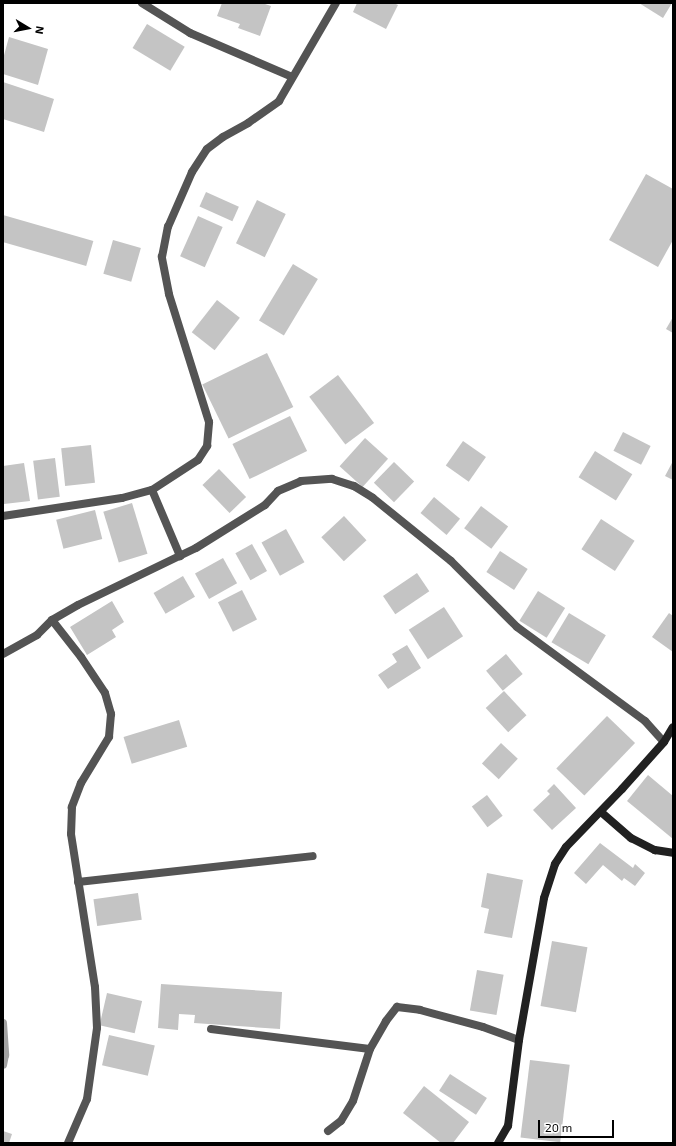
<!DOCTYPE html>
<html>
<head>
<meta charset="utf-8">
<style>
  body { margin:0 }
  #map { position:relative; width:676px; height:1146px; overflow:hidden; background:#fff; font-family:"Exo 2",sans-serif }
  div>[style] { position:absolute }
  .stream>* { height:8px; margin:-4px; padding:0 4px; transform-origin:4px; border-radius:4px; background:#a2a2a2 }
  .building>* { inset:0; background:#c4c4c4; transform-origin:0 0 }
  .lane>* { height:8px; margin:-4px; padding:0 4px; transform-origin:4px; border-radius:4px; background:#545454 }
  .street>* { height:8px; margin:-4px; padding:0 4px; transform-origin:4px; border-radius:4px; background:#545454 }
  .secondary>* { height:8px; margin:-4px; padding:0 4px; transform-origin:4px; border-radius:4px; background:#212121 }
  span { translate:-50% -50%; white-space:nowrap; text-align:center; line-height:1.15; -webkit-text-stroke:3px #fff; paint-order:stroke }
  .frame { position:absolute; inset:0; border:4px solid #000; pointer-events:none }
  .north { position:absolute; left:8px; top:8px; width:40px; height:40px; -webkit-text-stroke:3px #fff; paint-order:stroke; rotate:100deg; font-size:11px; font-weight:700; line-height:16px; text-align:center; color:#000 }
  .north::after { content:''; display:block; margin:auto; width:14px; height:18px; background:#000; clip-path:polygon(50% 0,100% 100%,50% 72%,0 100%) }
  .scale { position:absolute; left:538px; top:1120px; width:76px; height:18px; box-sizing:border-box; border:2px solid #000; border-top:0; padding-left:5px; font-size:12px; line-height:14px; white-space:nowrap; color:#000; -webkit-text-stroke:3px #fff; paint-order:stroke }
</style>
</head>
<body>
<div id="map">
  <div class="stream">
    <i style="left:3px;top:1023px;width:32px;rotate:86deg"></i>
    <i style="left:5px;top:1055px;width:10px;rotate:101deg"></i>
  </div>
  <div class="building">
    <i style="clip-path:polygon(222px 3px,262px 3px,271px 6px,260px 36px,238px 28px,240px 24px,217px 16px)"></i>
    <i style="clip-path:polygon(357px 3px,394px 3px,398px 5px,386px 29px,353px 12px)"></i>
    <i style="clip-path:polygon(639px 3px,672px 3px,663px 18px)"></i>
    <i style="left:147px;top:24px;width:44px;height:28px;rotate:31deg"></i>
    <i style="clip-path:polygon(9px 37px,48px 49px,38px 85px,3px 74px,3px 59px)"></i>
    <i style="clip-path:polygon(3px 82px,54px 99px,44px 132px,3px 119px)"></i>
    <i style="clip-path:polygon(646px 174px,673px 189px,673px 240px,658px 267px,609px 240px)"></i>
    <i style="left:206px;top:192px;width:36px;height:16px;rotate:24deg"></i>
    <i style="left:257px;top:200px;width:32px;height:48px;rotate:26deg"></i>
    <i style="left:3px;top:215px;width:94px;height:26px;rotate:16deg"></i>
    <i style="left:198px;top:216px;width:27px;height:44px;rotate:24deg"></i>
    <i style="left:113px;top:240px;width:29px;height:35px;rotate:16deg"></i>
    <i style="left:293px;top:264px;width:29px;height:66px;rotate:31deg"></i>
    <i style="left:217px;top:300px;width:29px;height:41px;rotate:38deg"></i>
    <i style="clip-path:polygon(673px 317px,673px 333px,666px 329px)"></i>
    <i style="left:267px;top:353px;width:60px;height:72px;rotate:64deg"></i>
    <i style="left:338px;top:375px;width:60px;height:36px;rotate:53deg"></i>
    <i style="left:290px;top:416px;width:39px;height:64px;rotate:64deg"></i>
    <i style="left:623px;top:432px;width:31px;height:21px;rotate:27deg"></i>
    <i style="left:365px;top:438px;width:31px;height:38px;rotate:42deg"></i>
    <i style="left:463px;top:441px;width:28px;height:30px;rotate:35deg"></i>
    <i style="left:91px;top:445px;width:38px;height:30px;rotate:84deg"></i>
    <i style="left:595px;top:451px;width:44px;height:31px;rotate:32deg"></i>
    <i style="left:55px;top:458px;width:39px;height:22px;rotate:83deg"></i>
    <i style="clip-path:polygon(673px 461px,673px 480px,665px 476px)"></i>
    <i style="left:394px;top:462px;width:28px;height:29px;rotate:44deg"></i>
    <i style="clip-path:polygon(24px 463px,30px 501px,4px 504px,3px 466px)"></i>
    <i style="left:219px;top:469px;width:39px;height:23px;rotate:46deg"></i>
    <i style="left:434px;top:497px;width:34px;height:21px;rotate:40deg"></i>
    <i style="left:132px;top:503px;width:53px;height:30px;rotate:73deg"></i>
    <i style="left:481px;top:506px;width:34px;height:28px;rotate:37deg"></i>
    <i style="left:95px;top:510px;width:30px;height:40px;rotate:76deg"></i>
    <i style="left:344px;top:516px;width:33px;height:31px;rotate:47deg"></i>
    <i style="left:601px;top:519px;width:40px;height:36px;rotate:33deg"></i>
    <i style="left:286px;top:529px;width:38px;height:28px;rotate:61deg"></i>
    <i style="left:252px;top:544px;width:31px;height:19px;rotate:61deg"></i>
    <i style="left:500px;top:551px;width:33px;height:25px;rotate:33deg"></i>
    <i style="left:223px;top:558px;width:29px;height:32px;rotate:61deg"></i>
    <i style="left:417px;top:573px;width:22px;height:41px;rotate:56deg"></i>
    <i style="left:183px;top:576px;width:24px;height:34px;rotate:60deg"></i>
    <i style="left:242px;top:590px;width:33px;height:27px;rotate:63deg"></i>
    <i style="left:538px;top:591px;width:32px;height:35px;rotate:32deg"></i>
    <i style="clip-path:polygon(112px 601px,124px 622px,112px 630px,116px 637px,87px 655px,70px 627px)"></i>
    <i style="left:444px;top:607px;width:35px;height:42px;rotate:57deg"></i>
    <i style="left:569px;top:613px;width:43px;height:34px;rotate:31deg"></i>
    <i style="clip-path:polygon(669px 613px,673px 616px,673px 652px,652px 637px)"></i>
    <i style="clip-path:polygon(407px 645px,421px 668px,388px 689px,378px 675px,397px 662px,392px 654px)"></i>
    <i style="left:506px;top:654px;width:26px;height:26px;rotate:50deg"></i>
    <i style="left:504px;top:691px;width:33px;height:25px;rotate:47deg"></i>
    <i style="left:607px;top:716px;width:39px;height:73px;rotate:44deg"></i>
    <i style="left:179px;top:720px;width:28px;height:58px;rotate:73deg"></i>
    <i style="left:501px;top:743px;width:23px;height:28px;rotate:43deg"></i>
    <i style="clip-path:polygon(648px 775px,673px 796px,673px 839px,627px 801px)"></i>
    <i style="clip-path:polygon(554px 784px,576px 808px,552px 830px,533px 810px,550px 794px,547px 791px)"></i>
    <i style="left:487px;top:795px;width:26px;height:19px;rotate:53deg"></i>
    <i style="clip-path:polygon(600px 843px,633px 868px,635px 864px,645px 873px,635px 886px,624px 878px,622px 881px,603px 865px,586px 884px,574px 873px)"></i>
    <i style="clip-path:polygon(487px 873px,523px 880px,512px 938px,484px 933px,489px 909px,481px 907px)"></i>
    <i style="left:138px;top:893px;width:27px;height:45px;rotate:82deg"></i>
    <i style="left:552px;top:941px;width:36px;height:66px;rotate:10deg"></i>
    <i style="left:477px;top:970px;width:27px;height:41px;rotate:10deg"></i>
    <i style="clip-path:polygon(161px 984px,282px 992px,280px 1029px,194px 1023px,195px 1015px,179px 1014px,178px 1030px,158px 1028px)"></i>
    <i style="left:107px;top:993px;width:36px;height:33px;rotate:13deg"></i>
    <i style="left:109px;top:1035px;width:47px;height:31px;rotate:13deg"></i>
    <i style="left:530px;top:1060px;width:40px;height:78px;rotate:7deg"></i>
    <i style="left:450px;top:1074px;width:44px;height:20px;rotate:33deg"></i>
    <i style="clip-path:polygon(424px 1086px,469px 1122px,453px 1143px,441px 1143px,403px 1113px)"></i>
    <i style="clip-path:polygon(3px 1131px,12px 1134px,9px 1143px,3px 1143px)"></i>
  </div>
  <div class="lane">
    <i style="left:142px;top:3px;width:57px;rotate:32deg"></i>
    <i style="left:190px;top:33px;width:111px;rotate:23.3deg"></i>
    <i style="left:52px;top:620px;width:47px;rotate:51.9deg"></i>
    <i style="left:81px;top:657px;width:43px;rotate:56.3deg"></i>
    <i style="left:105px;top:693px;width:22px;rotate:74deg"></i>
    <i style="left:111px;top:714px;width:23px;rotate:95deg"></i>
    <i style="left:109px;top:737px;width:54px;rotate:121.3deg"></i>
    <i style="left:81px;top:783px;width:26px;rotate:111deg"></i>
    <i style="left:72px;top:807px;width:27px;rotate:92deg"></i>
    <i style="left:71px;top:834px;width:155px;rotate:81.1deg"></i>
    <i style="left:95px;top:987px;width:41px;rotate:87.2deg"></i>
    <i style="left:97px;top:1028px;width:72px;rotate:98deg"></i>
    <i style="left:87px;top:1099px;width:48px;rotate:113.4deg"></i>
    <i style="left:211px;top:1029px;width:160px;rotate:7.2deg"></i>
  </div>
  <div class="street">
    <i style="left:152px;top:490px;width:72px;rotate:67deg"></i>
    <i style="left:3px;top:516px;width:120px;rotate:-8.6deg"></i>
    <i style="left:122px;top:498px;width:31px;rotate:-15deg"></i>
    <i style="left:152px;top:490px;width:55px;rotate:-33.1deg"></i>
    <i style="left:198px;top:460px;width:17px;rotate:-57deg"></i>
    <i style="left:207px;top:446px;width:24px;rotate:-85deg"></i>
    <i style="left:209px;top:422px;width:134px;rotate:-107.4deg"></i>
    <i style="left:169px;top:294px;width:38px;rotate:-101deg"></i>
    <i style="left:162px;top:257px;width:31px;rotate:-79deg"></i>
    <i style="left:168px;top:227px;width:60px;rotate:-66.4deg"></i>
    <i style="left:192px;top:172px;width:27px;rotate:-57deg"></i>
    <i style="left:207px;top:149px;width:20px;rotate:-37deg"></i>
    <i style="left:223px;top:137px;width:29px;rotate:-29deg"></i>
    <i style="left:248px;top:123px;width:38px;rotate:-35deg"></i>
    <i style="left:279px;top:101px;width:113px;rotate:-59.8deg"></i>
    <i style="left:3px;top:654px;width:39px;rotate:-29deg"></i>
    <i style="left:37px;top:635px;width:21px;rotate:-45deg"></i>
    <i style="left:52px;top:620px;width:30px;rotate:-30deg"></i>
    <i style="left:78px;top:605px;width:131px;rotate:-25.8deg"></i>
    <i style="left:196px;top:548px;width:81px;rotate:-31.9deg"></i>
    <i style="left:265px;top:505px;width:19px;rotate:-47deg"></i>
    <i style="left:278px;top:491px;width:25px;rotate:-23deg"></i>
    <i style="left:301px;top:481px;width:31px;rotate:-4deg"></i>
    <i style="left:332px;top:479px;width:23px;rotate:18deg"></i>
    <i style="left:354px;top:486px;width:22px;rotate:32deg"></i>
    <i style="left:373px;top:498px;width:100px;rotate:38.9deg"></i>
    <i style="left:451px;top:561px;width:93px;rotate:45deg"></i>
    <i style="left:517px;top:627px;width:159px;rotate:36.3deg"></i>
    <i style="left:645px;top:721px;width:28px;rotate:48deg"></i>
    <i style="left:78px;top:882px;width:236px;rotate:-6.3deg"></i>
    <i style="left:328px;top:1131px;width:16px;rotate:-38deg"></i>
    <i style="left:341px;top:1121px;width:23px;rotate:-59deg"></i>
    <i style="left:353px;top:1101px;width:55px;rotate:-71.9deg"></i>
    <i style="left:370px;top:1049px;width:32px;rotate:-60deg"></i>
    <i style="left:386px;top:1021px;width:18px;rotate:-52deg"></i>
    <i style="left:397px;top:1007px;width:23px;rotate:7deg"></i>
    <i style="left:420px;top:1010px;width:65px;rotate:15.1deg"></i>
    <i style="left:483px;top:1027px;width:38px;rotate:20deg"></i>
  </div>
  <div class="secondary">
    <i style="left:601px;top:812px;width:40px;rotate:41deg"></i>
    <i style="left:631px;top:838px;width:27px;rotate:27deg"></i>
    <i style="left:655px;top:850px;width:18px;rotate:9deg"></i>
    <i style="left:498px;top:1143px;width:20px;rotate:-60deg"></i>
    <i style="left:508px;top:1126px;width:87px;rotate:-82.7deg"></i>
    <i style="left:519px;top:1040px;width:144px;rotate:-80deg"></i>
    <i style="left:544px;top:898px;width:36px;rotate:-72deg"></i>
    <i style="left:555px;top:864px;width:20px;rotate:-57deg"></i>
    <i style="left:566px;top:847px;width:81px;rotate:-46deg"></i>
    <i style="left:622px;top:789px;width:63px;rotate:-48.2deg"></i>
    <i style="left:664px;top:742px;width:17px;rotate:-59deg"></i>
  </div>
  <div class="frame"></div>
  <div class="north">N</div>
  <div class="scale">20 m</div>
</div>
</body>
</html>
